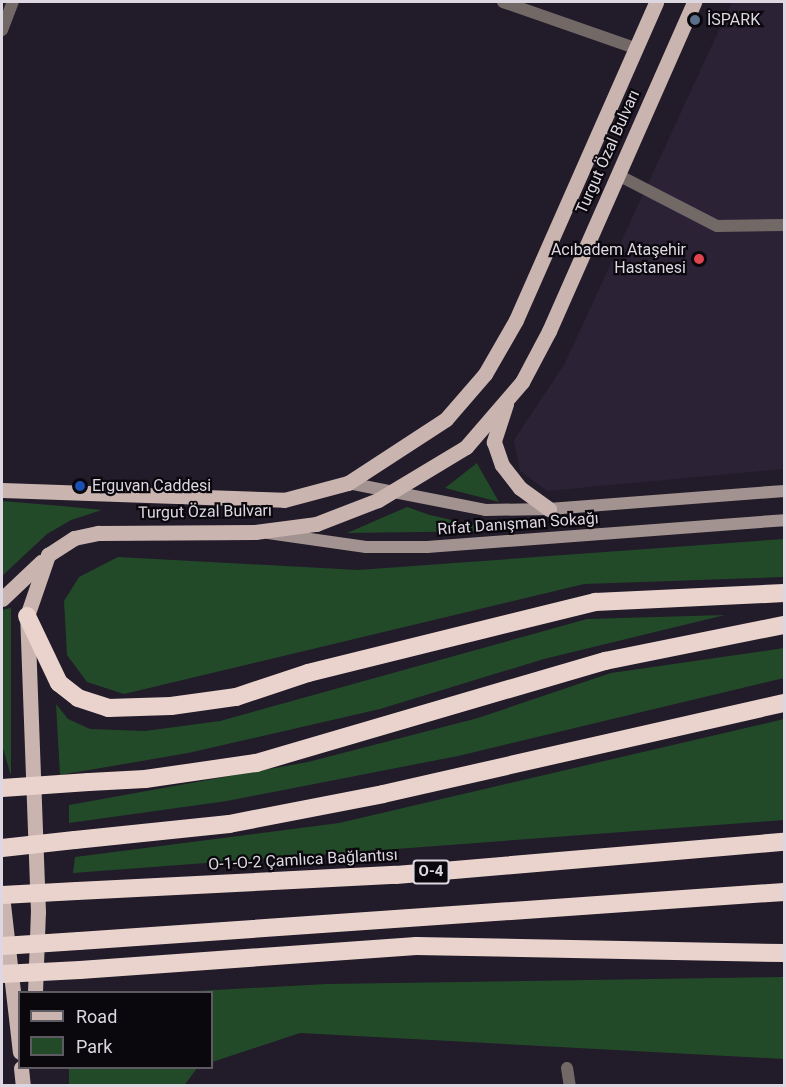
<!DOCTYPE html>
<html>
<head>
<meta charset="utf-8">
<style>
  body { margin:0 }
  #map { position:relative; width:786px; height:1087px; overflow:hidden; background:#221b29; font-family:Roboto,sans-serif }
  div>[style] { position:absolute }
  .built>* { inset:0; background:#2c2236 }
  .green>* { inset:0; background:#224a29 }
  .lane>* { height:12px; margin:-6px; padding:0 6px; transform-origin:6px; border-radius:6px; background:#726967 }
  .street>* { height:12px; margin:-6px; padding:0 6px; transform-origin:6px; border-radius:6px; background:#726967 }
  .secondary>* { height:12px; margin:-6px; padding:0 6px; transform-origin:6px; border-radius:6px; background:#a39390 }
  .primary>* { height:15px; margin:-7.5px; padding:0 7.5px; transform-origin:7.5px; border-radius:7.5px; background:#c9b4b0 }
  .highway>* { height:18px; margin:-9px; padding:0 9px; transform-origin:9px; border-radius:9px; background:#ebd3cd }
  .highway-bridge>* { height:18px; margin:-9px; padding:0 9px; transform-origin:9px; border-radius:9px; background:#ebd3cd }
  .dots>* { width:16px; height:16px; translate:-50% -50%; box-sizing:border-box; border:3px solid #0a070d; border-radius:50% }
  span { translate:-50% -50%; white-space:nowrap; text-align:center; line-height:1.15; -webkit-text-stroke:4.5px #0a070d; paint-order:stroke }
  .shield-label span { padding:2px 4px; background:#0a070d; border:2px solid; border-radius:4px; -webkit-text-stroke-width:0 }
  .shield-label { font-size:15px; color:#dcd7e1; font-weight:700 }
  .poi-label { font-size:16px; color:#dcd7e1 }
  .left { translate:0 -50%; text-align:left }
  .right { translate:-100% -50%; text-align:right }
  .street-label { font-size:16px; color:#dcd7e1 }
  .frame { position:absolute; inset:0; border:3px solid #dcd7e1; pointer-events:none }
  .legend { position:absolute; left:18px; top:991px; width:195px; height:78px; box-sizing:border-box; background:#0a070d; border:2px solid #5e5a62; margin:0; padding:8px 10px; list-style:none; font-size:18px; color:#dcd7e1 }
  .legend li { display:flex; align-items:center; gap:12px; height:30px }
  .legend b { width:30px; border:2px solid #5e5a62 }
</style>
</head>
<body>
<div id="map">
  <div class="built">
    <i style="clip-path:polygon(732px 2px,784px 2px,784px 469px,547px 491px,520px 471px,514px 440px,564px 365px)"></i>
  </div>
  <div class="green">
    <i style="clip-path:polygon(477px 463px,479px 467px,499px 502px,445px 488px)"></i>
    <i style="clip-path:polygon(2px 501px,62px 506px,102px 510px,71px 520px,47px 534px,2px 576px)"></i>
    <i style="clip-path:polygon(407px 507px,430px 515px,499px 531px,347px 533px)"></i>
    <i style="clip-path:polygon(784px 539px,784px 577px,584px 584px,124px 694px,87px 682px,67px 655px,64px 601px,79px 577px,118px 557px,358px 570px)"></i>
    <i style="clip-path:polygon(11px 608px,11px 776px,2px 745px,2px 610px)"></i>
    <i style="clip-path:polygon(725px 615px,544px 659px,380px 709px,188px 753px,60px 775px,56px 704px,68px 719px,90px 729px,145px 731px,220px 721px,587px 619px)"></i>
    <i style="clip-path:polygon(784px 648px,784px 678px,458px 756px,227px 801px,69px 823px,69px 805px,308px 762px,478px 718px,611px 673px)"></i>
    <i style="clip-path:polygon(784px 719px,784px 820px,73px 873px,75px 857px,339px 823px)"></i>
    <i style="clip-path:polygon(784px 977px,784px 1059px,300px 1033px,212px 1062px,212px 992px,178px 992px,327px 984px)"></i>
    <i style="clip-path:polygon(69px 1068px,197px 1068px,184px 1086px,69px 1085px)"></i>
  </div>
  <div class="lane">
    <i style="left:618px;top:175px;width:111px;rotate:27.3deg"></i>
    <i style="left:717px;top:226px;width:67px;rotate:-0.9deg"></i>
    <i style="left:567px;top:1068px;width:18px;rotate:81deg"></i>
  </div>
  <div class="street">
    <i style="left:503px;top:2px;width:140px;rotate:19.2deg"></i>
    <i style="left:2px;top:30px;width:30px;rotate:-69deg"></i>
  </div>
  <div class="secondary">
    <i style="left:348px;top:483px;width:140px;rotate:11.1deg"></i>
    <i style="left:485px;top:510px;width:64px;rotate:-0.9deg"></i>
    <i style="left:549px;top:509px;width:236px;rotate:-4.4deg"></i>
    <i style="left:268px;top:533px;width:99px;rotate:8.1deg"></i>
    <i style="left:366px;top:547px;width:61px"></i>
    <i style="left:427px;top:547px;width:358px;rotate:-4.3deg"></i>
  </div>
  <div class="primary">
    <i style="left:506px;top:404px;width:40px;rotate:108deg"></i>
    <i style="left:494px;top:442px;width:24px;rotate:71deg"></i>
    <i style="left:502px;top:465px;width:29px;rotate:52deg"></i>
    <i style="left:520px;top:488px;width:36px;rotate:36deg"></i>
    <i style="left:2px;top:490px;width:282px;rotate:2deg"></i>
    <i style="left:284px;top:500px;width:66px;rotate:-14.9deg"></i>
    <i style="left:348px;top:483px;width:117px;rotate:-33.1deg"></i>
    <i style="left:446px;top:419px;width:60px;rotate:-49.1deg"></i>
    <i style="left:485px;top:374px;width:62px;rotate:-60.1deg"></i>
    <i style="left:516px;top:320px;width:347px;rotate:-66.2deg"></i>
    <i style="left:2px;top:599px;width:54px;rotate:-43.5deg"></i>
    <i style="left:2px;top:895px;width:158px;rotate:83.5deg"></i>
    <i style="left:35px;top:992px;width:80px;rotate:-87.9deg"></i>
    <i style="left:38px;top:912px;width:296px;rotate:-92.1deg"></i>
    <i style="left:27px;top:616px;width:65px;rotate:-71deg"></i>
    <i style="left:48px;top:555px;width:31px;rotate:-33deg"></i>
    <i style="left:74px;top:538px;width:25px;rotate:-12deg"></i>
    <i style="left:98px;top:533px;width:157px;rotate:-0.4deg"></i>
    <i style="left:255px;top:532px;width:62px;rotate:-7.5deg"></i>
    <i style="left:316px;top:524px;width:66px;rotate:-21.2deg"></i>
    <i style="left:378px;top:500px;width:103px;rotate:-31.1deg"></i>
    <i style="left:466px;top:447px;width:86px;rotate:-49.3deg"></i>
    <i style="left:522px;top:382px;width:58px;rotate:-62.1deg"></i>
    <i style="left:549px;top:331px;width:360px;rotate:-66.2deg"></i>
    <i style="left:21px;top:1068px;width:18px;rotate:84deg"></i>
  </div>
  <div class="highway">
    <i style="left:27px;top:616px;width:74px;rotate:64.5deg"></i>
    <i style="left:59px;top:683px;width:24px;rotate:38deg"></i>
    <i style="left:78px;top:698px;width:32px;rotate:18deg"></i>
    <i style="left:108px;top:708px;width:63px;rotate:-1.8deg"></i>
    <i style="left:171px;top:706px;width:66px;rotate:-7.9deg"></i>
    <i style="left:236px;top:697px;width:76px;rotate:-18.4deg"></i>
    <i style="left:308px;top:673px;width:296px;rotate:-13.9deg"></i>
    <i style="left:595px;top:602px;width:189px;rotate:-2.7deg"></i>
    <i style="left:89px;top:782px;width:56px;rotate:-3.1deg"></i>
    <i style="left:145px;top:779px;width:112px;rotate:-8.2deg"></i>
    <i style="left:256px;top:763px;width:364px;rotate:-16.3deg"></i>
    <i style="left:605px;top:661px;width:183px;rotate:-11.4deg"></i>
    <i style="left:75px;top:840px;width:155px;rotate:-5.9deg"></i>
    <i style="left:229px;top:824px;width:157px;rotate:-11deg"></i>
    <i style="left:383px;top:794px;width:411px;rotate:-12.8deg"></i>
    <i style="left:77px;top:891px;width:319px;rotate:-2.9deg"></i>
    <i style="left:396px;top:875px;width:389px;rotate:-4.9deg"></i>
    <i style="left:79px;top:941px;width:707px;rotate:-3.98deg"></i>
    <i style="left:80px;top:970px;width:337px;rotate:-4.1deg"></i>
    <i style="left:416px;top:946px;width:368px;rotate:1.1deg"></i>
  </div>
  <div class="highway-bridge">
    <i style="left:2px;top:788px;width:87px;rotate:-3.9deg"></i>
    <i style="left:2px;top:848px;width:73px;rotate:-6.3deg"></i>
    <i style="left:2px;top:895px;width:75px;rotate:-3.1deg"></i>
    <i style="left:2px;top:946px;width:77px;rotate:-3.7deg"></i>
    <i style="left:2px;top:974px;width:78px;rotate:-2.9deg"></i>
  </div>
  <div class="dots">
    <i style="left:695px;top:20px;background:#5c6f8a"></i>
    <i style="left:699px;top:259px;background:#e0444e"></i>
    <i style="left:80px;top:486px;background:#1a4fb4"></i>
  </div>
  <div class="shield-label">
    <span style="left:431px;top:872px">O-4</span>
  </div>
  <div class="poi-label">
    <span class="left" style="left:707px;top:20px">İSPARK</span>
    <span class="right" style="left:686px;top:259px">Acıbadem Ataşehir<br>Hastanesi</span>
    <span class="left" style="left:92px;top:486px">Erguvan Caddesi</span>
  </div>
  <div class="street-label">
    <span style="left:608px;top:152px;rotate:-66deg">Turgut Özal Bulvarı</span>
    <span style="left:205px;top:512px;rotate:-1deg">Turgut Özal Bulvarı</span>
    <span style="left:518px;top:524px;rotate:-4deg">Rıfat Danışman Sokağı</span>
    <span style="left:303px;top:860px;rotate:-3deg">O-1-O-2 Çamlıca Bağlantısı</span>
  </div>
  <div class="frame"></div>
  <ul class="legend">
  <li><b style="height:8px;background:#c9b4b0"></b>Road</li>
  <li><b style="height:16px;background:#224a29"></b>Park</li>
  </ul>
</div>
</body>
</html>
